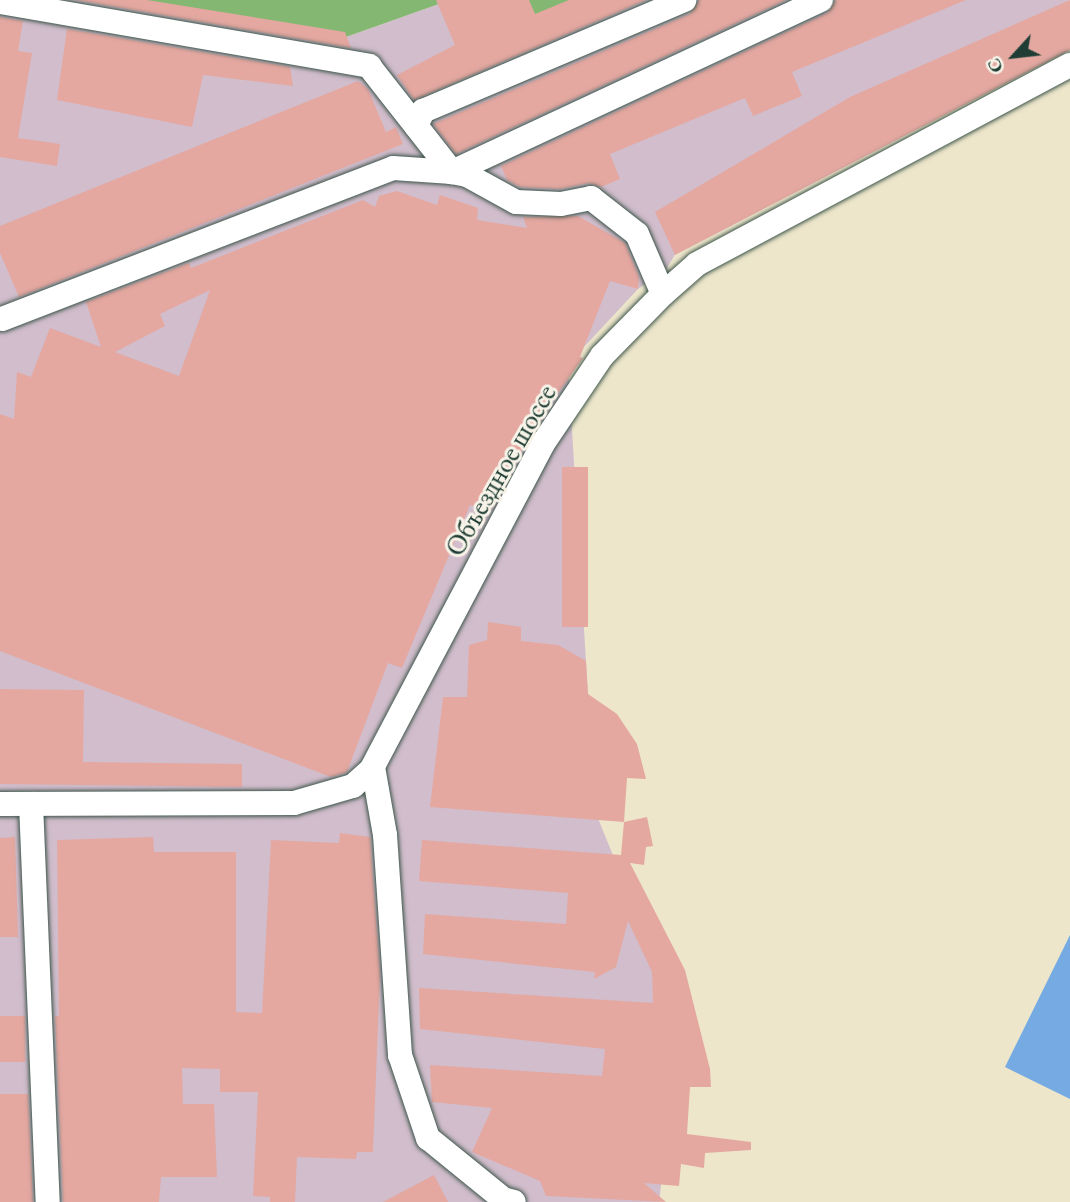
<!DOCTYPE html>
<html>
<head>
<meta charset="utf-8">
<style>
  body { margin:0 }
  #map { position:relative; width:1070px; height:1202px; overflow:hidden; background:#ede6cb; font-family:"EB Garamond",serif }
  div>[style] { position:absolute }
  .industrial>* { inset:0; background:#d1bdcc }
  .forest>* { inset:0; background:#83b772 }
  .water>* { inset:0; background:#75aae3 }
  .building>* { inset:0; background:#e4a8a1; transform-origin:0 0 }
  .roads { filter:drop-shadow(0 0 2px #3e564b) drop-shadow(0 0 2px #3e564b) }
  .minor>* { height:24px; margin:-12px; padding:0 12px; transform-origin:12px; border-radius:12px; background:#fff }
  span { translate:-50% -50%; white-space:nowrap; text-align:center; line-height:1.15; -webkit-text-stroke:6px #f7f3e8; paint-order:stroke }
  .street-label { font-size:28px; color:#1f3d34 }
  .north { position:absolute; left:979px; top:21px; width:70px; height:70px; -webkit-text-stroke:5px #f7f3e8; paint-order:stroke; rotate:243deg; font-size:19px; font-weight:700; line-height:28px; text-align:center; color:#1f3d34 }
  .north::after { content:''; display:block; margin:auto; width:24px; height:32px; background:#1f3d34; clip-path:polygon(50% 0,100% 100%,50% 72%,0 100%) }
</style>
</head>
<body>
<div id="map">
  <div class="industrial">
    <i style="clip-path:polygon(0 0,137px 0,343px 38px,450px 0,1070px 0,686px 236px,667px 268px,638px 289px,568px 364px,595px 811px,681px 1023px,659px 1202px,0 1202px)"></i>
  </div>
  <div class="forest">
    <i style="clip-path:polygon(137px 0,450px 0,343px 38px)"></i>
    <i style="clip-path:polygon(482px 0,592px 0,550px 18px)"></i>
  </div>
  <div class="water">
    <i style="clip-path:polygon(1070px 935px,1070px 1099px,1005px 1067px)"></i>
  </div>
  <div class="building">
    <i style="clip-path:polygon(76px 0,147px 0,345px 32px,351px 48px)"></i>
    <i style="clip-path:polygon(436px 0,529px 0,535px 14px,569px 0,646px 0,414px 100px,397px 75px,455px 45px)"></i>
    <i style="clip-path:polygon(699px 0,786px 0,456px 154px,433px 124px,690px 14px)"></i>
    <i style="clip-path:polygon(836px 0,966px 0,792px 72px,802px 96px,753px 116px,745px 98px,610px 154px,620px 179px,601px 187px,589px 183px,560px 189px,520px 187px,507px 180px,501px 166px,827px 13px)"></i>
    <i style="clip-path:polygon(1070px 0,1070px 50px,675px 255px,655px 212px,850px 97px)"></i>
    <i style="clip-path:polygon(0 17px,23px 21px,18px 51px,32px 53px,18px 138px,60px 144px,57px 166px,0 157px)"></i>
    <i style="clip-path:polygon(67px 29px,290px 67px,293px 86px,203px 75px,192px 127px,57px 100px)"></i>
    <i style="clip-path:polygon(358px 81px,368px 89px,386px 132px,396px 127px,403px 144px,19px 297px,0 253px,0 226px)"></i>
    <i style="clip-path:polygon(evenodd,397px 191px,437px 205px,440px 195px,478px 208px,477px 220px,527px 228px,523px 217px,578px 216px,625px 243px,639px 277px,638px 289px,610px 281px,580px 357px,583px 358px,537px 422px,490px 512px,470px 505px,402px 668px,388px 663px,347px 772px,331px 777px,0 651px,0 414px,14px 419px,17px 372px,31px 377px,50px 328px,101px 347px,86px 302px,189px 263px,191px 268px,363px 200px,375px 207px,379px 196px,397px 191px,210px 290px,179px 376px,115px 352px,165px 326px,160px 314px,210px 290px)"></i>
    <i style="left:562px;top:467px;width:26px;height:160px"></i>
    <i style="clip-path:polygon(488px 622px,521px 627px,521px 641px,558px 645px,586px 661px,588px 694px,617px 714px,637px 744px,646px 779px,627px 778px,624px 822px,430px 807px,443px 697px,467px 697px,469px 645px,487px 640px)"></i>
    <i style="clip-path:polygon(0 689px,84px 690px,83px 762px,242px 764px,242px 787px,0 784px)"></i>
    <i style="clip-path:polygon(647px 817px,653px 846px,646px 847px,644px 865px,630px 863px,685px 970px,710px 1069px,711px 1087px,690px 1087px,687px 1134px,751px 1142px,751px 1150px,705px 1153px,704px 1168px,681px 1164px,679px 1186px,644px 1183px,666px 1202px,546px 1196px,540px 1181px,472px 1152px,492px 1108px,432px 1102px,430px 1065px,602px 1076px,605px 1049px,420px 1029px,419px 988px,653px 1003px,652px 972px,628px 921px,616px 967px,594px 979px,595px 972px,423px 954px,425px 914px,566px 924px,568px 893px,419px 881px,422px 840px,621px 855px,624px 822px)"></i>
    <i style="clip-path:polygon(340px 833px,370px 837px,380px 974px,373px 1152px,357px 1152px,356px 1159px,297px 1157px,295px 1202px,270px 1202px,270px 1197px,253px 1196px,258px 1092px,220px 1092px,220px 1069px,182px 1068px,183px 1104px,214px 1104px,217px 1177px,161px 1177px,159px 1202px,63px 1202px,55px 1016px,59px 1016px,57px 840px,153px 837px,154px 852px,236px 852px,236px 1012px,262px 1013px,271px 840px,339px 843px)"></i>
    <i style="clip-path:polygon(15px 837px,18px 937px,0 937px,0 838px)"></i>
    <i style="left:0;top:1016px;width:25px;height:46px"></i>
    <i style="clip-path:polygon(0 1094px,28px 1094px,33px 1202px,0 1202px)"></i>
    <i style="clip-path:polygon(434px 1175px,448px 1202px,383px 1202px)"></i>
  </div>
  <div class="roads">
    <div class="minor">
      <i style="left:0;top:2px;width:375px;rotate:9.8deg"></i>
      <i style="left:369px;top:66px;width:135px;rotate:51.9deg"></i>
      <i style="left:452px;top:172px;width:15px;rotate:11deg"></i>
      <i style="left:467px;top:175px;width:56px;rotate:28.9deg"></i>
      <i style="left:516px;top:202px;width:45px;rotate:2.5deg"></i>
      <i style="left:561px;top:204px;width:31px;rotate:-11deg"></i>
      <i style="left:591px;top:198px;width:58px;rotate:38deg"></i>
      <i style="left:637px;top:234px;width:65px;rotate:66.6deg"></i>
      <i style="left:416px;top:126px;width:17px;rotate:-65deg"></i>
      <i style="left:423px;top:111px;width:284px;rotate:-23deg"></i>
      <i style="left:2px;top:319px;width:419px;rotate:-21.1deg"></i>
      <i style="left:393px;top:168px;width:59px;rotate:3.9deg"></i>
      <i style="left:452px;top:172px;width:407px;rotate:-25deg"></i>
      <i style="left:373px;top:767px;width:69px;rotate:80deg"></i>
      <i style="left:385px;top:835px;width:221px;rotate:86.1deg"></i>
      <i style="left:400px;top:1055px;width:88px;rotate:71.4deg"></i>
      <i style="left:428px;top:1138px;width:97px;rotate:39.1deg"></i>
      <i style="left:503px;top:1199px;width:11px;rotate:15deg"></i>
      <i style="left:0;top:804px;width:294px;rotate:-0.2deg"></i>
      <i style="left:294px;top:803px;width:61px;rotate:-16.1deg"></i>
      <i style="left:353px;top:786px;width:24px;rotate:-42deg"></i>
      <i style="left:371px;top:770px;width:367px;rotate:-62.2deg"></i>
      <i style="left:542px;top:445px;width:107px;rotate:-56deg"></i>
      <i style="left:602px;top:356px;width:87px;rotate:-45.5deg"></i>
      <i style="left:663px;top:294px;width:45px;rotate:-41.4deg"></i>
      <i style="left:697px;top:264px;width:423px;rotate:-28.1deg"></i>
      <i style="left:31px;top:804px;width:398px;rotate:87.6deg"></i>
    </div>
  </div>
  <div class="street-label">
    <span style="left:500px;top:470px;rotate:-60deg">Объездное шоссе</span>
  </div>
  <div class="north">С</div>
</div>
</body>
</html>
